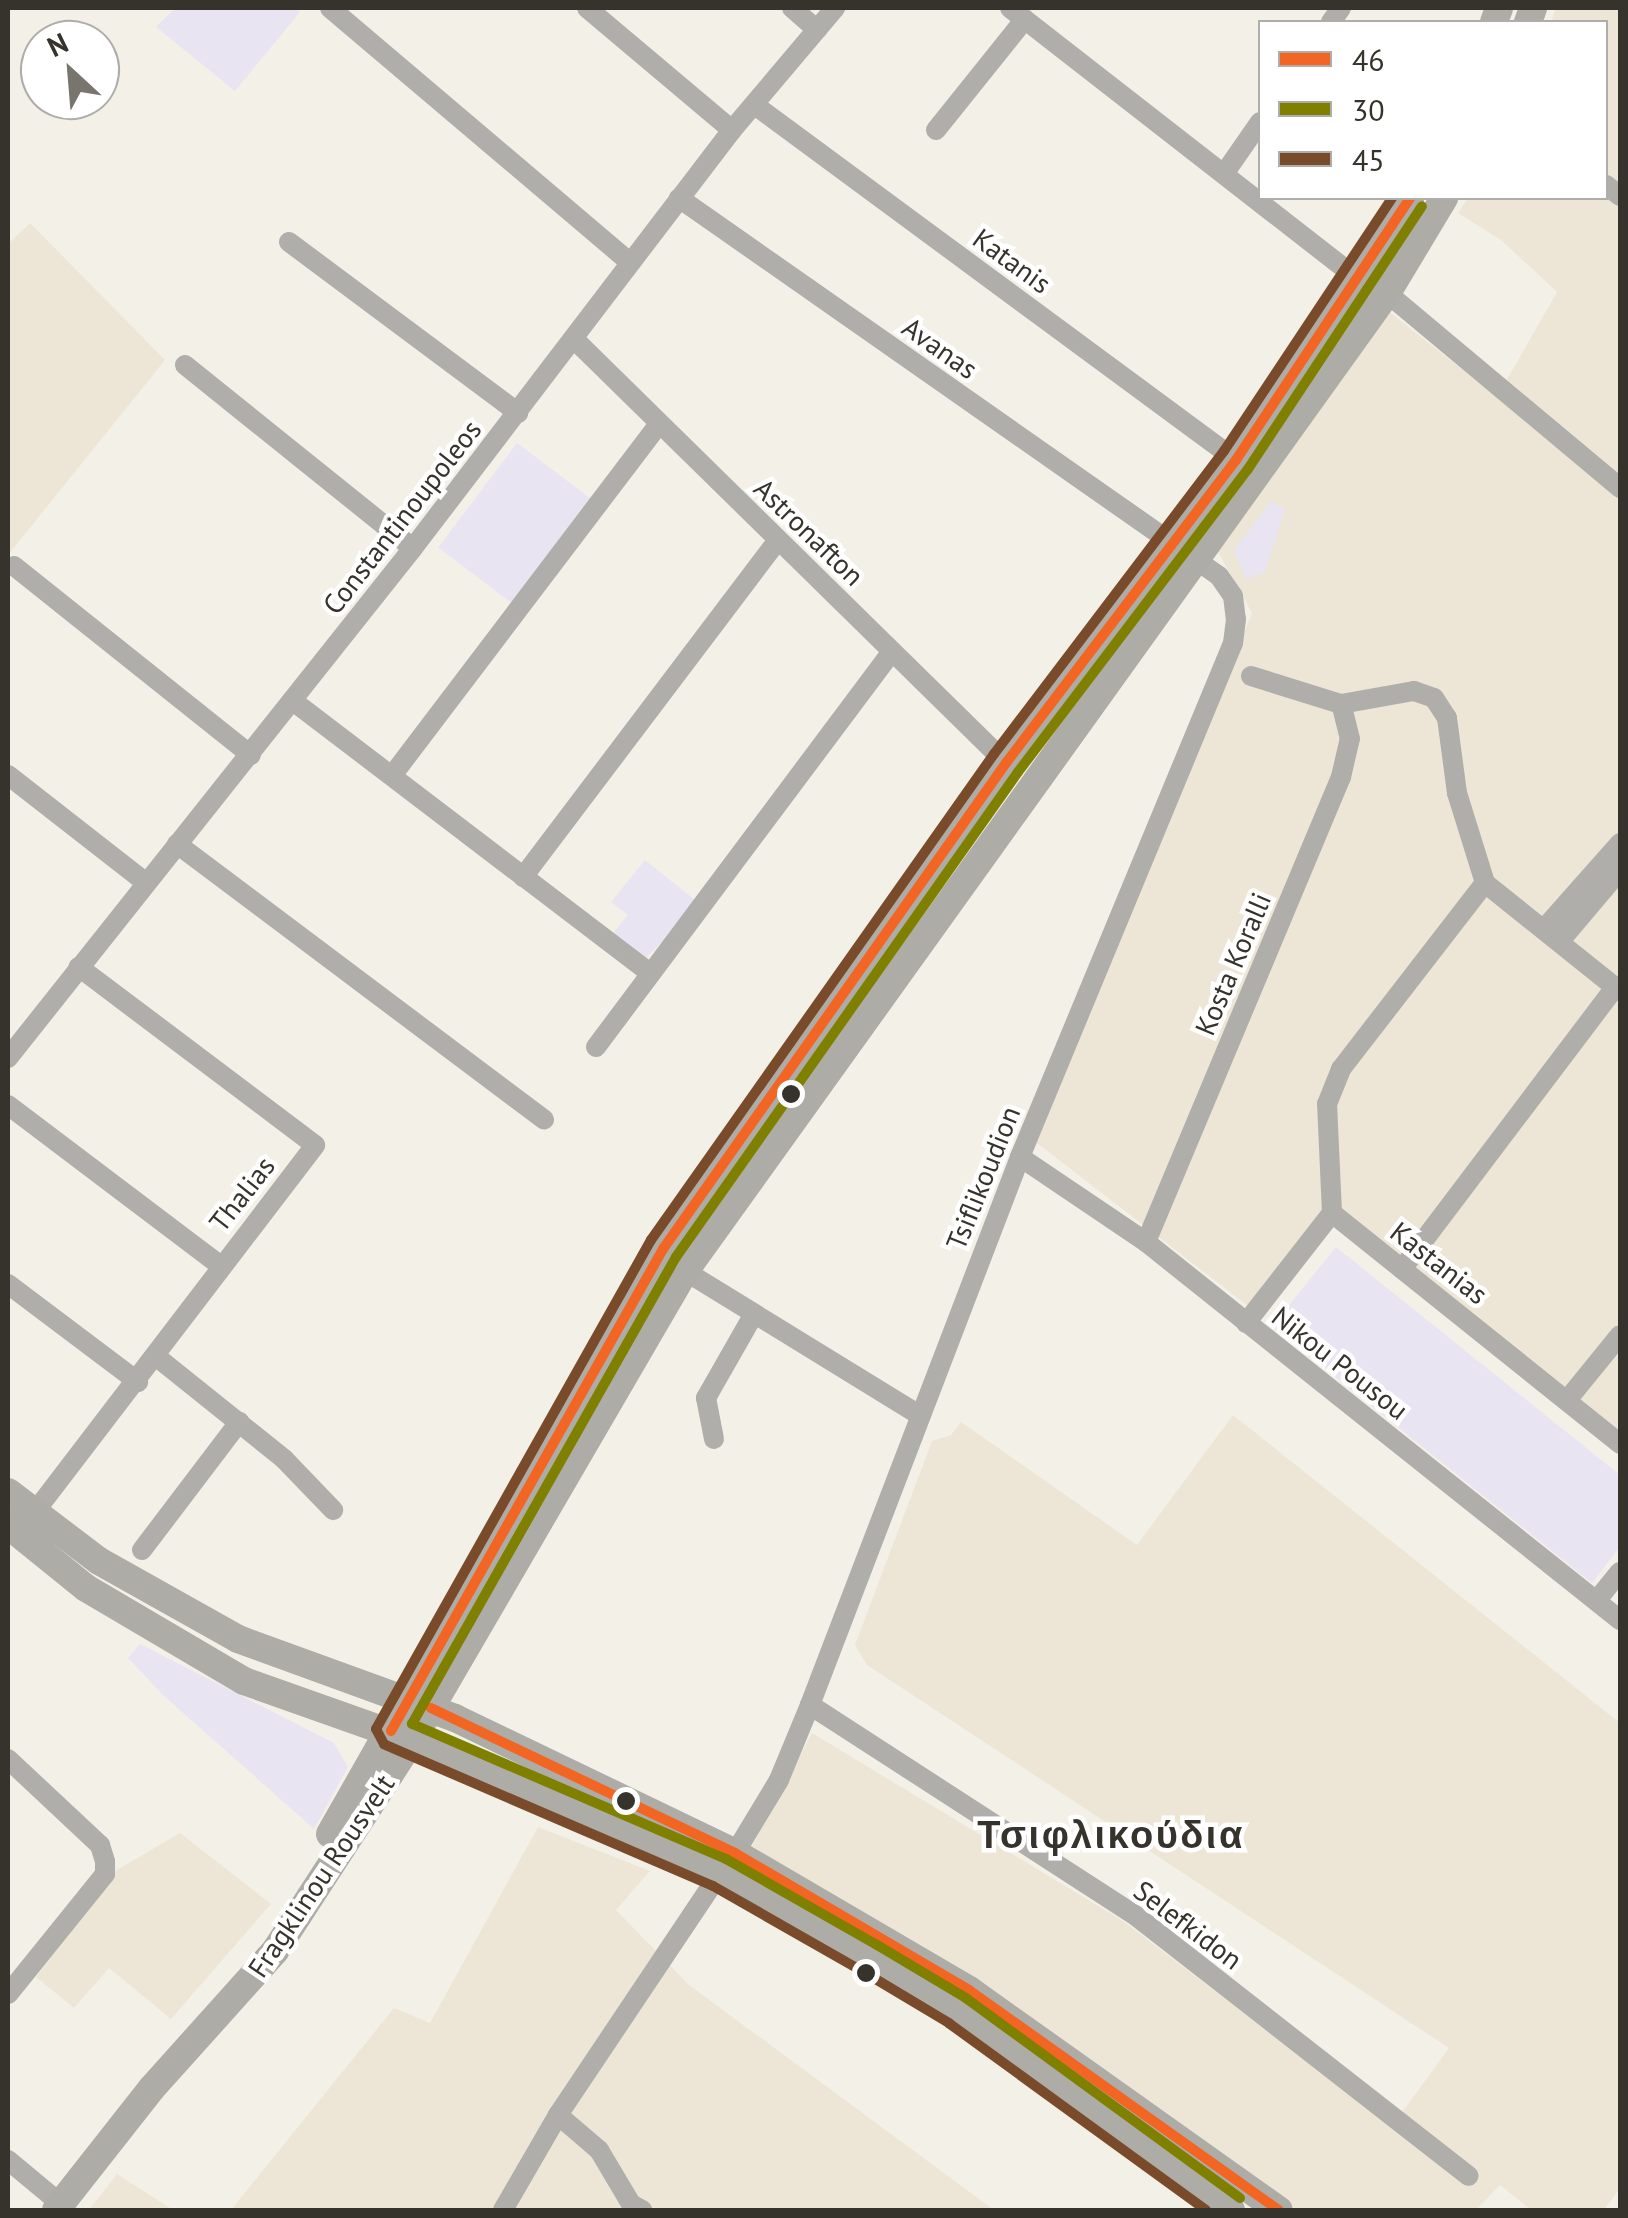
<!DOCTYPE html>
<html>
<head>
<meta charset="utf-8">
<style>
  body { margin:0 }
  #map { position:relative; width:1628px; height:2218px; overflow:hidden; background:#f3f0e7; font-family:"PT Sans",sans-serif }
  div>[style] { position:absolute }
  .built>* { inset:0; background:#ede6d6 }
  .green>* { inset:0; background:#e9e4f2; transform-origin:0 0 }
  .street>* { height:20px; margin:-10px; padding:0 10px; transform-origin:10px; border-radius:10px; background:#afaeaa }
  .secondary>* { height:28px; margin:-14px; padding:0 14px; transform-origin:14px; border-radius:14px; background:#aeaca7 }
  .bus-1>* { height:10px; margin:-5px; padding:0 5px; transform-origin:5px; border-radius:5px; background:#f26522 }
  .bus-2>* { height:10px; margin:-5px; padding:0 5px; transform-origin:5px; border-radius:5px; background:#808000 }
  .bus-3>* { height:10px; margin:-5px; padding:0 5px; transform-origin:5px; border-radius:5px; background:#7a4b2a }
  .dots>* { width:28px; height:28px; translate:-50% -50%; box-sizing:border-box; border:5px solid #fff; border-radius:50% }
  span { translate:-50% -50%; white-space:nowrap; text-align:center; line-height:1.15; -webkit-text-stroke:9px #fff; paint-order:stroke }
  .street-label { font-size:28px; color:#36332d }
  .district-label { font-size:38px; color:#36332d; font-weight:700; letter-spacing:2.5px }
  .frame { position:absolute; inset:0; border:10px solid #36332d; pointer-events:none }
  .legend { position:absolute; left:1258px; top:20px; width:350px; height:180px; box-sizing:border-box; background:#fff; border:2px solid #afadab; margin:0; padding:12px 18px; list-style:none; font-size:30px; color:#36332d }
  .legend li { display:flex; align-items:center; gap:20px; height:50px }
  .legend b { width:50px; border:2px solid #afadab }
  .north { position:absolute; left:20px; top:20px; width:100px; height:100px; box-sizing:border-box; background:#fff; border:2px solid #afadab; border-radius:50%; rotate:334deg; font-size:28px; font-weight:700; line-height:40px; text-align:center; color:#36332d }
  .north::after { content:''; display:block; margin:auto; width:35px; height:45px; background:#78756e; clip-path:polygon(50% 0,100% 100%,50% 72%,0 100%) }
</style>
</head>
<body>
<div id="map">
  <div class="built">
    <i style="clip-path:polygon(1556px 8px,1620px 8px,1620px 1452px,1322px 1212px,1248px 1306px,1037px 1143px,1252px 613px,1218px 552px,1387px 310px,1497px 397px,1557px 292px,1501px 240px,1458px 213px,1468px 198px,1606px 198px,1606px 22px,1551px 22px)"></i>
    <i style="clip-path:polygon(30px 223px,165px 360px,8px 555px,8px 244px)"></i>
    <i style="clip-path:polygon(1233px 1415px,1620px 1723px,1620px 2188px,1604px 2210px,1531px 2210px,1500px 2185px,1476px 2210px,1297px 2210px,980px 1987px,750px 1850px,812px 1733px,1123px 1921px,1392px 2126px,1449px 2048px,867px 1665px,855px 1645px,932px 1441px,951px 1435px,961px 1422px,1137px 1545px)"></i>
    <i style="clip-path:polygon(538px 1827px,650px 1871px,616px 1910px,689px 1985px,994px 2210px,231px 2210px,394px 2008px,430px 2023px)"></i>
    <i style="clip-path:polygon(180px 1833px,271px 1904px,171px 2019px,109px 1968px,74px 2008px,36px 1977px,117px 1870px)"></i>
    <i style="clip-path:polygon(117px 2174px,173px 2210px,89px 2210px)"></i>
  </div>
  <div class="green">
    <i style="clip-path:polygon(175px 8px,295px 8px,300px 12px,235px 91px,156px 27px)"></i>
    <i style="left:517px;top:443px;width:95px;height:131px;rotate:37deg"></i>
    <i style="clip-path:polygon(1271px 501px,1285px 509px,1265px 572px,1246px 579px,1234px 551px)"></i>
    <i style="clip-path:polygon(645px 860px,700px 904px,646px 958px,611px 936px,628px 915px,611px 902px)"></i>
    <i style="clip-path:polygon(1336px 1247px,1620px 1475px,1620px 1547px,1592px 1583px,1272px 1326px)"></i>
    <i style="clip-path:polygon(140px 1644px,334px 1743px,348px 1767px,314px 1829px,164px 1696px,128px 1658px)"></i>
  </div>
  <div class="street">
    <i style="left:330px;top:8px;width:392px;rotate:40.3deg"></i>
    <i style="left:587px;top:8px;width:189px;rotate:40.1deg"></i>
    <i style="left:792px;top:8px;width:33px;rotate:41deg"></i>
    <i style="left:1010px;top:8px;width:443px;rotate:37.9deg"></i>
    <i style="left:1331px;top:22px;width:17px;rotate:-54deg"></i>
    <i style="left:756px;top:106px;width:596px;rotate:36.41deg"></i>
    <i style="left:936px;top:130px;width:142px;rotate:-51.3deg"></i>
    <i style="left:1226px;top:171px;width:60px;rotate:-55.2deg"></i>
    <i style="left:1606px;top:185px;width:18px;rotate:38deg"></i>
    <i style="left:679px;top:198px;width:659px;rotate:34.99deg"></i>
    <i style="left:1219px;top:576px;width:24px;rotate:55deg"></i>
    <i style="left:1233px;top:596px;width:23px;rotate:83deg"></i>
    <i style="left:1236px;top:619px;width:24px;rotate:97deg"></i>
    <i style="left:1233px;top:643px;width:556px;rotate:112.51deg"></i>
    <i style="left:1020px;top:1157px;width:587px;rotate:110.97deg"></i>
    <i style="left:810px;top:1705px;width:81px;rotate:112.5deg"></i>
    <i style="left:779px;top:1780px;width:85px;rotate:121.1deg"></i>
    <i style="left:289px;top:242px;width:286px;rotate:36.7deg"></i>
    <i style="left:1387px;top:293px;width:304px;rotate:39.9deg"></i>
    <i style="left:574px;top:339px;width:605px;rotate:44.46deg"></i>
    <i style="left:185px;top:365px;width:292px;rotate:38.8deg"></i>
    <i style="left:14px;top:566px;width:303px;rotate:38.6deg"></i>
    <i style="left:1251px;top:676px;width:94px;rotate:17.3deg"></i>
    <i style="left:1341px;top:704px;width:74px;rotate:-10.1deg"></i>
    <i style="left:1414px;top:691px;width:21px;rotate:19deg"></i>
    <i style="left:1434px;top:698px;width:24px;rotate:57deg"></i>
    <i style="left:1447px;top:718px;width:76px;rotate:82.4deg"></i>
    <i style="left:1457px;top:793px;width:94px;rotate:72.7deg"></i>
    <i style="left:1485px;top:883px;width:173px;rotate:38.7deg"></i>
    <i style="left:293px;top:701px;width:449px;rotate:37.3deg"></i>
    <i style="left:394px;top:773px;width:438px;rotate:-52.8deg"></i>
    <i style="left:8px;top:775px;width:175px;rotate:38deg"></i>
    <i style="left:177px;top:844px;width:459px;rotate:36.9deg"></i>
    <i style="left:523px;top:877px;width:423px;rotate:-52.9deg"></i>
    <i style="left:1544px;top:929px;width:115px;rotate:-48.5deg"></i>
    <i style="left:1560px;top:941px;width:93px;rotate:-49.8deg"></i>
    <i style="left:596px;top:1047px;width:494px;rotate:-53.2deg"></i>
    <i style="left:8px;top:1058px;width:651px;rotate:-51.55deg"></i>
    <i style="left:413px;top:548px;width:526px;rotate:-52.65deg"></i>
    <i style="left:732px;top:130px;width:160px;rotate:-49.8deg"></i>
    <i style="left:8px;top:1105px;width:267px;rotate:37.1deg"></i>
    <i style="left:1020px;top:1157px;width:152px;rotate:34deg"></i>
    <i style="left:1146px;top:1242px;width:606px;rotate:38.57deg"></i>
    <i style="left:1332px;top:1213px;width:109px;rotate:-92.6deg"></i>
    <i style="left:1327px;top:1104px;width:38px;rotate:-68deg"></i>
    <i style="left:1341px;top:1069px;width:235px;rotate:-52.3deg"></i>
    <i style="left:1146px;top:1242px;width:504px;rotate:-67.25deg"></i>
    <i style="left:1341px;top:777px;width:39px;rotate:-77deg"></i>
    <i style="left:1350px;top:739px;width:36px;rotate:-104deg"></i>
    <i style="left:1402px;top:1269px;width:353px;rotate:-52.9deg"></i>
    <i style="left:685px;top:1271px;width:275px;rotate:31.6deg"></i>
    <i style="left:8px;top:1284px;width:163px;rotate:37deg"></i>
    <i style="left:1246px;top:1323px;width:140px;rotate:-52deg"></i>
    <i style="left:1332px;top:1213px;width:369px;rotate:38.7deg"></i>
    <i style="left:158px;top:1358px;width:161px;rotate:38.7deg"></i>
    <i style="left:284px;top:1459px;width:71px;rotate:46.1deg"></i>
    <i style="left:1568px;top:1399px;width:82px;rotate:-50.9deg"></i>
    <i style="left:714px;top:1439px;width:42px;rotate:-101deg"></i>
    <i style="left:706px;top:1398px;width:97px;rotate:-60.3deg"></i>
    <i style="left:34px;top:1513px;width:463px;rotate:-52.6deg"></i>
    <i style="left:315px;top:1145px;width:296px;rotate:-143deg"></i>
    <i style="left:142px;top:1550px;width:161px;rotate:-52.8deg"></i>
    <i style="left:1597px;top:1600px;width:36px;rotate:-51deg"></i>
    <i style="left:810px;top:1705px;width:388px;rotate:32.9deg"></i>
    <i style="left:1136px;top:1916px;width:422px;rotate:38deg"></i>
    <i style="left:8px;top:1759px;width:126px;rotate:43.1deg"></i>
    <i style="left:100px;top:1845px;width:17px;rotate:73deg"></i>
    <i style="left:105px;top:1861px;width:13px;rotate:90deg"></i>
    <i style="left:105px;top:1874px;width:154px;rotate:128.9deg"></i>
    <i style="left:558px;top:2115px;width:54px;rotate:40.5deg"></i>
    <i style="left:599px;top:2150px;width:63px;rotate:59.3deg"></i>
    <i style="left:631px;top:2204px;width:13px;rotate:29deg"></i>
    <i style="left:8px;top:2160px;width:69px;rotate:39.7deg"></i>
    <i style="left:503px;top:2210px;width:110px;rotate:-59.9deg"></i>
    <i style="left:558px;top:2115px;width:291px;rotate:-56.2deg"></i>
  </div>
  <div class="secondary">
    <i style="left:1494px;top:22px;width:15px;rotate:-70deg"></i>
    <i style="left:1528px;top:22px;width:15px;rotate:-70deg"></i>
    <i style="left:8px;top:1492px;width:114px;rotate:37.2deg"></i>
    <i style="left:99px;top:1561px;width:159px;rotate:29.3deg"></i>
    <i style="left:238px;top:1639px;width:231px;rotate:20deg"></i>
    <i style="left:455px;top:1718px;width:311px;rotate:25.7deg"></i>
    <i style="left:735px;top:1853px;width:271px;rotate:30.3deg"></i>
    <i style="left:969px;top:1990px;width:380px;rotate:35.4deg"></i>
    <i style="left:8px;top:1525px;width:100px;rotate:38.9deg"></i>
    <i style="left:86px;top:1588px;width:183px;rotate:30.5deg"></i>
    <i style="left:244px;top:1681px;width:213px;rotate:19.5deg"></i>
    <i style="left:445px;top:1752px;width:300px;rotate:23.7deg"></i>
    <i style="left:720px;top:1873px;width:274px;rotate:30deg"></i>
    <i style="left:957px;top:2010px;width:339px;rotate:36.1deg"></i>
    <i style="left:330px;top:1834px;width:673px;rotate:-60.35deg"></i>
    <i style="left:663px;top:1249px;width:595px;rotate:-54.79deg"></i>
    <i style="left:1006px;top:763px;width:380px;rotate:-52.8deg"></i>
    <i style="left:1236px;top:460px;width:315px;rotate:-56.4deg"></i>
    <i style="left:56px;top:2210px;width:155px;rotate:-51.8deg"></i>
    <i style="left:152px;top:2088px;width:184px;rotate:-48.1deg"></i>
    <i style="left:275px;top:1951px;width:252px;rotate:-57deg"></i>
    <i style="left:412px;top:1740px;width:543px;rotate:-59.8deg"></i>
    <i style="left:685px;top:1271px;width:1204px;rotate:-54.33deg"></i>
    <i style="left:1387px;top:293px;width:111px;rotate:-59deg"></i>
  </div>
  <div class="bus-1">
    <i style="left:431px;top:1708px;width:337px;rotate:25.5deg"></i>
    <i style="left:735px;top:1853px;width:271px;rotate:30.3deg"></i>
    <i style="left:969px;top:1990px;width:380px;rotate:35.4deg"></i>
    <i style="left:391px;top:1731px;width:553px;rotate:-60.56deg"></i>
    <i style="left:663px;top:1249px;width:595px;rotate:-54.79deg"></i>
    <i style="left:1006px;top:763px;width:380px;rotate:-52.8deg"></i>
    <i style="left:1236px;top:460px;width:315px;rotate:-56.4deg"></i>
  </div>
  <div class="bus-2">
    <i style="left:1240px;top:2198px;width:339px;rotate:-143.9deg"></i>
    <i style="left:966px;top:1998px;width:104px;rotate:-149.2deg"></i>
    <i style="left:877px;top:1945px;width:174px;rotate:-150.3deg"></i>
    <i style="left:726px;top:1859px;width:342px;rotate:-156.7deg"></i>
    <i style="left:412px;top:1724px;width:536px;rotate:-60.52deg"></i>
    <i style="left:676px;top:1257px;width:593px;rotate:-54.81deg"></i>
    <i style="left:1018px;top:772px;width:380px;rotate:-52.8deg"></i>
    <i style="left:1248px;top:469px;width:315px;rotate:-56.5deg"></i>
  </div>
  <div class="bus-3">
    <i style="left:1206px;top:2210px;width:318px;rotate:-144deg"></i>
    <i style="left:949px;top:2023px;width:101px;rotate:-149.1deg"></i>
    <i style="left:862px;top:1971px;width:172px;rotate:-150.3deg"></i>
    <i style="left:713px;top:1886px;width:358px;rotate:-156.7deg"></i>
    <i style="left:384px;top:1744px;width:17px;rotate:-118deg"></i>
    <i style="left:376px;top:1729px;width:561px;rotate:-60.65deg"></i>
    <i style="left:651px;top:1240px;width:595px;rotate:-54.79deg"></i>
    <i style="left:994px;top:754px;width:380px;rotate:-52.8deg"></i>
    <i style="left:1224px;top:451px;width:304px;rotate:-56.4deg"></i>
  </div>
  <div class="dots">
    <i style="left:791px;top:1094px;background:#36332d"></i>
    <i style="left:626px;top:1801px;background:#36332d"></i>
    <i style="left:866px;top:1973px;background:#36332d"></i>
  </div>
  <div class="street-label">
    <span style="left:1012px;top:261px;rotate:36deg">Katanis</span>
    <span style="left:940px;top:348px;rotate:35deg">Avanas</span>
    <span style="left:402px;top:517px;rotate:-52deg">Constantinoupoleos</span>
    <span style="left:809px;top:532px;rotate:44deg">Astronafton</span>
    <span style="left:1233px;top:964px;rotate:-67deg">Kosta Koralli</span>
    <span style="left:983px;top:1178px;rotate:-68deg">Tsiflikoudion</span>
    <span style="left:242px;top:1194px;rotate:-52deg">Thalias</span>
    <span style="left:1439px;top:1263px;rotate:38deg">Kastanias</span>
    <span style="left:1340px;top:1363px;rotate:38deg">Nikou Pousou</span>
    <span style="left:321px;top:1876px;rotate:-56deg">Fragklinou Rousvelt</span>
    <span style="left:1188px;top:1925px;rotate:37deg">Selefkidon</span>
  </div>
  <div class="district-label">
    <span style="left:1111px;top:1834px">Τσιφλικούδια</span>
  </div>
  <div class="frame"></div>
  <ul class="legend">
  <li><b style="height:12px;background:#f26522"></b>46</li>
  <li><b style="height:12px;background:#808000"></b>30</li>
  <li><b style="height:12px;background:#7a4b2a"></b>45</li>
  </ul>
  <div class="north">N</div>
</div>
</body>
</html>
